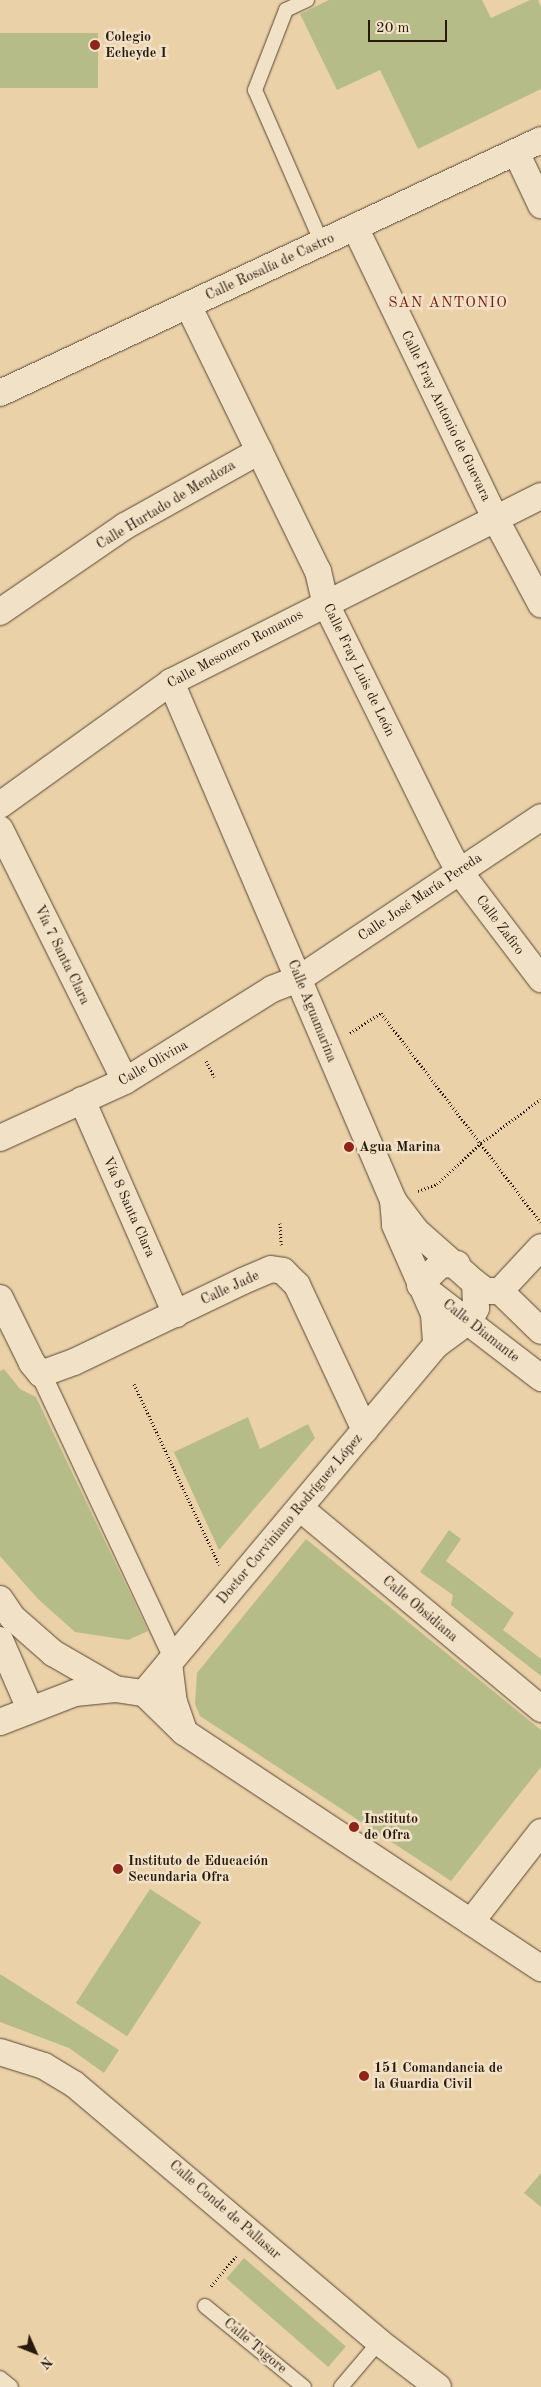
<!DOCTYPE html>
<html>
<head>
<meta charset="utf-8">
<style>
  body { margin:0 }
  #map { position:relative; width:541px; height:2387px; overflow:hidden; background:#ead1a8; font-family:"Old Standard TT",serif }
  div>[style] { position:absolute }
  .green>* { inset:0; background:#b6bc88; transform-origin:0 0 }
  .path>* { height:3px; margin-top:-1.5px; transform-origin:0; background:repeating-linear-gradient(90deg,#28190d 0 1px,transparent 0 3.5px) }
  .roads { filter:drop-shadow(0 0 1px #584734) drop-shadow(0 0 1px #584734) }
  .service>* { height:14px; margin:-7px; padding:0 7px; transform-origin:7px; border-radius:7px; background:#f1e1c6 }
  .pedestrian>* { height:20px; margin:-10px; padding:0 10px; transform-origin:10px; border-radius:10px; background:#f1e1c6 }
  .minor>* { height:26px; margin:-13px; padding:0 13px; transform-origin:13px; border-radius:13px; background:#f1e1c6 }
  .dots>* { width:14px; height:14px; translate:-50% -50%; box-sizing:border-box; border:2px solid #f1e1c6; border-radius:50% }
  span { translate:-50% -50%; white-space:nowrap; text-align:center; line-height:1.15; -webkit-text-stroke:5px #f1e1c6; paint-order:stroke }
  .poi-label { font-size:14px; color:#28190d; font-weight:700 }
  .left { translate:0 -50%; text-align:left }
  .street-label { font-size:14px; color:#28190d }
  .neighbourhood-label { font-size:15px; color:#7a1f14; letter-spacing:1px }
  .north { position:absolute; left:10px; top:2327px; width:50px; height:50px; -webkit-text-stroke:4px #f1e1c6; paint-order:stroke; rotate:134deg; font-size:14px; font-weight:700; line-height:20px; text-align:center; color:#28190d }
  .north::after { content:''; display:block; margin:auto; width:18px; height:22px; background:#28190d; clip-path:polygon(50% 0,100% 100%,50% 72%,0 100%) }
  .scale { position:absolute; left:368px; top:20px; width:79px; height:22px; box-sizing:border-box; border:2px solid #28190d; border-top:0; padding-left:6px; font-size:15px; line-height:18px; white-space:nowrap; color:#28190d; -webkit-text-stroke:4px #f1e1c6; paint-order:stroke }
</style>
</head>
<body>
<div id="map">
  <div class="green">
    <i style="clip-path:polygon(329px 0,482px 0,491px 18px,530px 0,538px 0,541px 7px,541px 89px,418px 149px,380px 70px,337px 90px,300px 14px)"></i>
    <i style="left:0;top:33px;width:98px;height:55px"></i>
    <i style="clip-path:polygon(4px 1369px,20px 1389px,36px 1397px,148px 1631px,128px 1640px,75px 1632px,38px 1599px,0 1556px,0 1371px)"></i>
    <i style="clip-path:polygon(248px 1417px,260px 1449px,308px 1424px,315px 1438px,219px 1550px,174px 1452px)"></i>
    <i style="clip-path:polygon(449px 1530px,461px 1539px,446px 1561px,514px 1613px,503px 1630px,541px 1659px,541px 1676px,451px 1605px,453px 1595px,420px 1572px)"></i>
    <i style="clip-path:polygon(306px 1539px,541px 1730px,541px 1767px,451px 1881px,200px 1716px,195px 1704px,197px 1673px)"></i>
    <i style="left:150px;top:1889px;width:61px;height:136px;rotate:33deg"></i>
    <i style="clip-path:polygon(0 1974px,119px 2050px,104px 2073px,69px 2048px,0 2022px)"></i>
    <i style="clip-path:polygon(541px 2173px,541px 2207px,524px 2193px)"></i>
    <i style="left:244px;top:2258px;width:135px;height:27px;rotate:41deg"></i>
  </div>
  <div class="path">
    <i style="left:350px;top:1033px;width:37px;rotate:-33deg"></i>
    <i style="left:381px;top:1013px;width:263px;rotate:52.7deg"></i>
    <i style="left:206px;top:1061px;width:18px;rotate:63deg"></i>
    <i style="left:418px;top:1191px;width:20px;rotate:-20deg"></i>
    <i style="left:437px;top:1184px;width:60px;rotate:-43deg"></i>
    <i style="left:481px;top:1143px;width:74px;rotate:-36.3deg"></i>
    <i style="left:280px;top:1223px;width:22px;rotate:87deg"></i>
    <i style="left:134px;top:1384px;width:200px;rotate:64.8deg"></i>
    <i style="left:211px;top:2286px;width:39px;rotate:-50deg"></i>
  </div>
  <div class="roads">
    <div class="service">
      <i style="left:307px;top:0;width:23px;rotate:155deg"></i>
      <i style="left:286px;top:10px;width:86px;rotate:111.2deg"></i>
      <i style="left:255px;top:90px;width:167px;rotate:66.4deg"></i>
      <i style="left:205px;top:2306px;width:128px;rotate:39.3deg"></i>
      <i style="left:0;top:2378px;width:14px;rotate:39deg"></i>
      <i style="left:341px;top:2387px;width:59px;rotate:-49.8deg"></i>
    </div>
    <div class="pedestrian">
      <i style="left:41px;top:1374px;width:314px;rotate:64.9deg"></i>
    </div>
    <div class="minor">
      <i style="left:516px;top:152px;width:59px;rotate:64.7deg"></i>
      <i style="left:355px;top:227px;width:323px;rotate:64.3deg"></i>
      <i style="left:495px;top:518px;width:98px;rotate:61.9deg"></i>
      <i style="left:188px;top:305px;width:296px;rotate:64deg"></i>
      <i style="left:318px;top:571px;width:32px;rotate:77deg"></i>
      <i style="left:325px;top:602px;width:278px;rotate:63.7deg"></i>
      <i style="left:448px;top:851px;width:23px;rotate:61deg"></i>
      <i style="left:459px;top:871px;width:136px;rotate:52.8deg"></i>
      <i style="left:0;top:393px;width:597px;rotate:-25.06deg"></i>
      <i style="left:0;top:612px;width:152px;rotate:-34.5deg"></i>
      <i style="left:125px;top:526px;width:154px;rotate:-29.2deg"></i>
      <i style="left:171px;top:682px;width:564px;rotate:66.8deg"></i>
      <i style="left:393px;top:1200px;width:25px;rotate:85deg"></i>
      <i style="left:395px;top:1225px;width:97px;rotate:66.3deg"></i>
      <i style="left:434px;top:1314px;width:31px;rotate:86deg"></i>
      <i style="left:0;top:805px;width:211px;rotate:-35.7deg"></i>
      <i style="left:171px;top:682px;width:414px;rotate:-26.7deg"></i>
      <i style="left:0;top:829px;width:281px;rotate:63.6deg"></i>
      <i style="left:82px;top:1100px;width:234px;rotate:66.3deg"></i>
      <i style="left:0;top:1138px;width:137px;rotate:-24.5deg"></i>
      <i style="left:125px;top:1081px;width:173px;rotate:-32deg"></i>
      <i style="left:272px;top:989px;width:30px;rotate:-21deg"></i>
      <i style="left:300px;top:978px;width:290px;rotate:-33.7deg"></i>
      <i style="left:395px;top:1203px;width:34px;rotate:53deg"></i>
      <i style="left:415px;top:1230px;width:80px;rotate:41.5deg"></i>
      <i style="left:475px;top:1283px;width:14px;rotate:36deg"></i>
      <i style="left:486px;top:1291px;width:14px"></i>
      <i style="left:500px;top:1291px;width:57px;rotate:44.3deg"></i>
      <i style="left:457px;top:1264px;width:17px;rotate:177deg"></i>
      <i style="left:440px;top:1265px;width:28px;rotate:135deg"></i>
      <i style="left:420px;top:1285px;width:153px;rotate:37.5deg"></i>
      <i style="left:500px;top:1291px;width:60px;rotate:-47deg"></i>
      <i style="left:0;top:1298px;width:72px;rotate:63.8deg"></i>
      <i style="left:32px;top:1363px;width:14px;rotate:51deg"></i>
      <i style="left:41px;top:1374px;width:35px;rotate:-20deg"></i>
      <i style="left:74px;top:1362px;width:187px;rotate:-25.6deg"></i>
      <i style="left:243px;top:1281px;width:30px;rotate:-23deg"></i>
      <i style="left:271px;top:1269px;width:12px;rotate:9deg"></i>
      <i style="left:283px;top:1271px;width:20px;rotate:45deg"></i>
      <i style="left:297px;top:1285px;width:160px;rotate:64.9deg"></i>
      <i style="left:300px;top:1508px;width:314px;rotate:39.8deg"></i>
      <i style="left:0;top:1599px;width:22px;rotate:56deg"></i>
      <i style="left:12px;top:1617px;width:55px;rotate:41.3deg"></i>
      <i style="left:53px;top:1653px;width:72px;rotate:30.1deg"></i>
      <i style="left:0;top:1640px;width:75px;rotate:66.5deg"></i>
      <i style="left:169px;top:1663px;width:39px;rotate:83deg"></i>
      <i style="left:174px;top:1702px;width:31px;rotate:71deg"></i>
      <i style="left:144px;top:1693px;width:454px;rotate:-50deg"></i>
      <i style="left:436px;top:1345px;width:42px;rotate:-36.3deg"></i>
      <i style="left:470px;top:1320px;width:13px;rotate:-63deg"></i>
      <i style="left:476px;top:1308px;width:25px;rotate:-92deg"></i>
      <i style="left:0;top:1722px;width:80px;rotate:-21.1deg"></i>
      <i style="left:75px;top:1693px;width:40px;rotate:-5.7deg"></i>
      <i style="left:115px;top:1689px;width:29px;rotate:8deg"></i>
      <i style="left:144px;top:1693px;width:56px;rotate:44.3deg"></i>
      <i style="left:184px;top:1732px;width:428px;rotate:33.5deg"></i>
      <i style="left:471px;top:1922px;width:114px;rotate:-52.1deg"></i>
      <i style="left:0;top:2052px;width:46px;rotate:17.7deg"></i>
      <i style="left:44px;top:2066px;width:35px;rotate:31deg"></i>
      <i style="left:74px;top:2084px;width:399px;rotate:40.2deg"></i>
      <i style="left:379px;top:2342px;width:74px;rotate:37.3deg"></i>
    </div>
  </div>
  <div class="dots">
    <i style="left:95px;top:45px;background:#8f2418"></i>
    <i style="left:349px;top:1147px;background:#8f2418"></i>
    <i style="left:354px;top:1827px;background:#8f2418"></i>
    <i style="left:118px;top:1869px;background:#8f2418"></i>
    <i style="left:364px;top:2076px;background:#8f2418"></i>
  </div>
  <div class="poi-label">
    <span class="left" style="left:105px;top:45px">Colegio<br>Echeyde I</span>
    <span class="left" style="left:359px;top:1147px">Agua Marina</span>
    <span class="left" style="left:364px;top:1827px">Instituto<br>de Ofra</span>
    <span class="left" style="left:128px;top:1869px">Instituto de Educación<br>Secundaria Ofra</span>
    <span class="left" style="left:374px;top:2076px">151 Comandancia de<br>la Guardia Civil</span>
  </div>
  <div class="street-label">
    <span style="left:270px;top:267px;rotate:-25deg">Calle Rosalía de Castro</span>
    <span style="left:446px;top:416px;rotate:64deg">Calle Fray Antonio de Guevara</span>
    <span style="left:166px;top:505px;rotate:-31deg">Calle Hurtado de Mendoza</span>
    <span style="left:235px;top:649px;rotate:-28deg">Calle Mesonero Romanos</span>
    <span style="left:359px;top:670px;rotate:64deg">Calle Fray Luis de León</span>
    <span style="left:420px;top:897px;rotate:-34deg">Calle José María Pereda</span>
    <span style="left:500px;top:925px;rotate:53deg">Calle Zafiro</span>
    <span style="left:62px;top:955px;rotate:64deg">Vía 7 Santa Clara</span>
    <span style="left:312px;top:1011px;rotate:68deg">Calle Aguamarina</span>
    <span style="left:153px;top:1063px;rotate:-30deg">Calle Olivina</span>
    <span style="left:129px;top:1207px;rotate:66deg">Vía 8 Santa Clara</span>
    <span style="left:230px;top:1288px;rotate:-25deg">Calle Jade</span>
    <span style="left:481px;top:1331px;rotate:38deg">Calle Diamante</span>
    <span style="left:290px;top:1519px;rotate:-50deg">Doctor Corviniano Rodríguez López</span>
    <span style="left:420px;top:1609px;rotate:40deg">Calle Obsidiana</span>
    <span style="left:225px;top:2210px;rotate:41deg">Calle Conde de Pallasar</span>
    <span style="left:255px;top:2346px;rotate:40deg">Calle Tagore</span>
  </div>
  <div class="neighbourhood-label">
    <span style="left:448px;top:304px">SAN ANTONIO</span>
  </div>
  <div class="north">N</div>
  <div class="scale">20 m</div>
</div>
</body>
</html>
